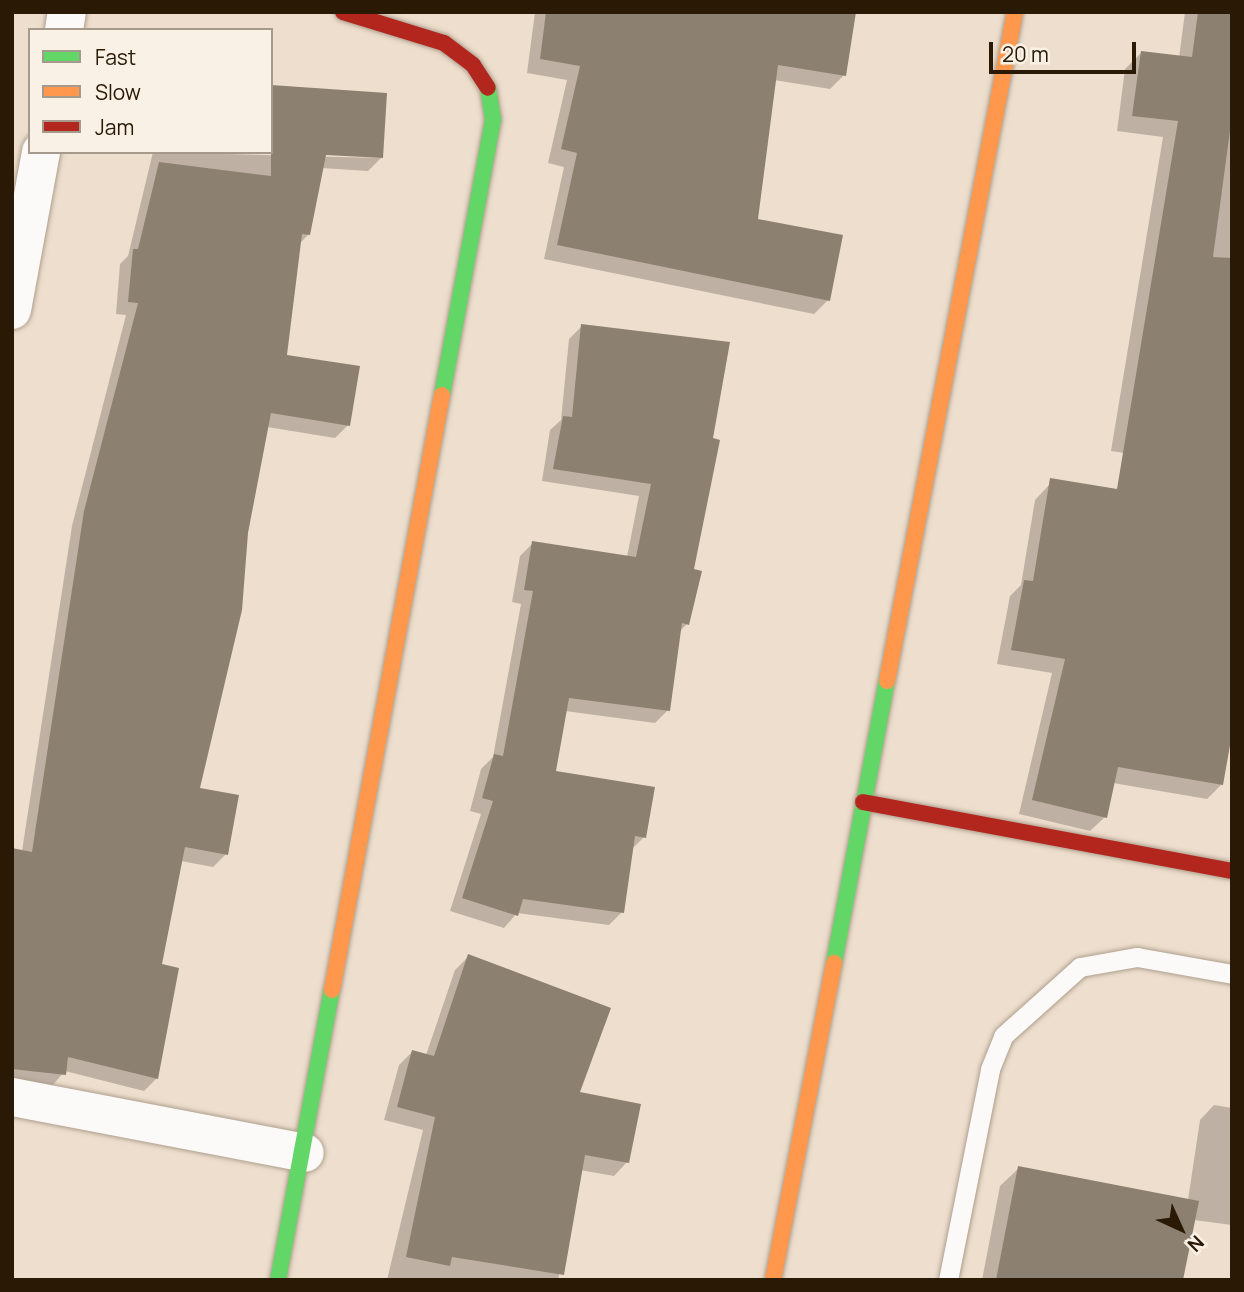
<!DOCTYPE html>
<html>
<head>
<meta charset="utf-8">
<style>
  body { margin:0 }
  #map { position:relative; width:1244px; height:1292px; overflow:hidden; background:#eedecd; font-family:Manrope,sans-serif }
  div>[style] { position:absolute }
  .shadow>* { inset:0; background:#0003 }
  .building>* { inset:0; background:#8c8170 }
  .roads { filter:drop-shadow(0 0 2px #ae9f8e) drop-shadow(0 0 2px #ae9f8e) }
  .lane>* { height:19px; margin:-9.5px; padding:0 9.5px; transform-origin:9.5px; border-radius:9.5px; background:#fcfaf8 }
  .street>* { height:38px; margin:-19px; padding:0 19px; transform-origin:19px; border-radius:19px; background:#fcfaf8 }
  .fast>* { height:16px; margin:-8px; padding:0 8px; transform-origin:8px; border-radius:8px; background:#63d668 }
  .slow>* { height:16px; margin:-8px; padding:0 8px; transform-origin:8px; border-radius:8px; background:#ff974d }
  .jam>* { height:16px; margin:-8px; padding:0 8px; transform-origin:8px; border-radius:8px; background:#b3261e }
  span { translate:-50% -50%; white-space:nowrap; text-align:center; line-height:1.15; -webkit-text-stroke:7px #f9f0e6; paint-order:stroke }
  .frame { position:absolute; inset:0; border:14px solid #2a1905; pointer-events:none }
  .legend { position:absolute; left:28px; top:28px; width:245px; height:126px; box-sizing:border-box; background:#f9f0e6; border:2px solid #a69a8c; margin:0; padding:9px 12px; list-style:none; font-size:21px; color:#2a1905 }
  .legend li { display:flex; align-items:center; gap:14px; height:35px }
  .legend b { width:35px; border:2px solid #a69a8c }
  .north { position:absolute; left:1146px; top:1194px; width:70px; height:70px; -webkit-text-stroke:5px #f9f0e6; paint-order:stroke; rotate:135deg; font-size:19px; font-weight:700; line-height:28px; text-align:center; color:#2a1905 }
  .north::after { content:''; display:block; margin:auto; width:24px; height:32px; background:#2a1905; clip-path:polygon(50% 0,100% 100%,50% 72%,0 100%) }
  .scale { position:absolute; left:989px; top:42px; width:147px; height:32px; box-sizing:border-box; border:4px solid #2a1905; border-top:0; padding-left:9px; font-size:21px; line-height:24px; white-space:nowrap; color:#2a1905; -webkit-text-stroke:5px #f9f0e6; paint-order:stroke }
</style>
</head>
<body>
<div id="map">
  <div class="shadow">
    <i style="clip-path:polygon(535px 12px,854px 12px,844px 75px,830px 89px,774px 80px,756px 220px,828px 300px,814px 314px,544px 259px,564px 167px,548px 163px,567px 80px,527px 73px)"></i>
    <i style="clip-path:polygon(1185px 12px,1232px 12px,1232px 469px,1111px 451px,1163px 137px,1117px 131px,1125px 69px,1141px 53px,1179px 58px)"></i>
    <i style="clip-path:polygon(153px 152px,381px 158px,368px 171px,322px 168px,309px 234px,299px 244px,285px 356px,348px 425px,335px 438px,267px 427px,198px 789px,226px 854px,213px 867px,181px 861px,160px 965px,157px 1078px,144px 1091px,65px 1071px,51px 1087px,12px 1083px,12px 849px,22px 851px,72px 526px,126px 315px,116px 314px,120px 264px,128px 256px)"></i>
    <i style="clip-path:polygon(582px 326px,692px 571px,687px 624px,679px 632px,668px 710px,655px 723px,565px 711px,554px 772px,644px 837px,631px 850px,622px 912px,609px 925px,517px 913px,504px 928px,450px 911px,481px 814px,470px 811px,481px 769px,493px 757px,521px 604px,512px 602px,520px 556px,533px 543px,627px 557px,639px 496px,542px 481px,550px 430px,561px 420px,569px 339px)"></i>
    <i style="clip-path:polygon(1049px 485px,1221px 785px,1207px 799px,1113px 783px,1105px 817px,1090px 831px,1019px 814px,1052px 673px,997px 664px,1010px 596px,1021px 585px,1035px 500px)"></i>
    <i style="clip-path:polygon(469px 956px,627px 1162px,614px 1176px,580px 1170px,558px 1280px,387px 1280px,423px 1130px,384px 1120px,399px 1065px,412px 1052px,426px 1055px,455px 970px)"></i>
    <i style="clip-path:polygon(1214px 1105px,1232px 1108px,1232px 1225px,1194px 1220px,1181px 1280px,982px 1280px,1000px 1186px,1019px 1168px,1188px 1200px,1200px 1120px)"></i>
  </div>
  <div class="building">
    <i style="clip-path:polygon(546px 12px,856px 12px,846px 76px,778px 65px,758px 219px,843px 235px,830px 301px,557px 245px,577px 153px,561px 149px,580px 66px,540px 59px)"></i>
    <i style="clip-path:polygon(1198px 12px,1232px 12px,1232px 116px,1213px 257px,1232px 258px,1232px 734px,1223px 785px,1118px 767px,1107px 818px,1032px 800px,1065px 659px,1011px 650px,1024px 580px,1033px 581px,1050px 478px,1117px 489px,1178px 121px,1132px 116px,1141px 51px,1192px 57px)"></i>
    <i style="clip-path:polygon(271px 85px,387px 93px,383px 158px,326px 155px,310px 235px,302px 234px,287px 355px,360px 366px,350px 426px,271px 413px,248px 533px,242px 610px,200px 788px,239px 795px,228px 855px,185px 847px,162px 964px,179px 968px,158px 1079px,68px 1057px,66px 1075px,12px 1069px,12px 848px,32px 852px,84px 511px,138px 303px,128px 302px,133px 249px,138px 249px,159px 162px,271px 176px)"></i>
    <i style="clip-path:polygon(581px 324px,730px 342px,713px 438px,720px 440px,694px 569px,702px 571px,689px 625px,682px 623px,670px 711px,569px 698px,556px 771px,655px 787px,646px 838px,635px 836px,624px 913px,523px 899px,518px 916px,462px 898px,493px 801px,482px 798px,494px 754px,503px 756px,533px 591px,524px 590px,532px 541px,636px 557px,651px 484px,553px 469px,563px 416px,572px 417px)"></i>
    <i style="clip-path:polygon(468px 954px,611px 1008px,580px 1092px,641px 1104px,629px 1163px,585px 1155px,564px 1275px,452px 1257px,450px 1266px,406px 1257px,435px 1117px,397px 1107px,412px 1050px,434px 1056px)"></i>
    <i style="clip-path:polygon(1018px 1166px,1199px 1201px,1183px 1280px,996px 1280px)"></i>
  </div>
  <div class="roads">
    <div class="lane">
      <i style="left:948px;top:1280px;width:215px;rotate:-78.7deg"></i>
      <i style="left:990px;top:1069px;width:35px;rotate:-68deg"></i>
      <i style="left:1003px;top:1036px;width:103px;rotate:-41.9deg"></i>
      <i style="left:1080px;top:967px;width:58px;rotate:-10deg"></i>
      <i style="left:1137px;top:957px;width:97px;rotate:10.1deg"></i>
    </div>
    <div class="street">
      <i style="left:64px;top:30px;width:18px;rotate:-81deg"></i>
      <i style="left:12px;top:310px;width:161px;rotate:-79.6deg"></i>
      <i style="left:12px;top:1097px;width:298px;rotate:10.8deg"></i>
    </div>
    <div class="fast">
      <i style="left:442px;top:395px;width:281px;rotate:-79.5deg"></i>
      <i style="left:493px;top:119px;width:31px;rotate:-99deg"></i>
      <i style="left:834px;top:963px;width:287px;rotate:-79.4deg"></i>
      <i style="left:278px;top:1280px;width:295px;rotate:-79.5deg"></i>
    </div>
    <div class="slow">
      <i style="left:887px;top:681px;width:681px;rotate:-79.17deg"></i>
      <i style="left:332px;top:990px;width:605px;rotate:-79.53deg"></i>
      <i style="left:773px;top:1280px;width:323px;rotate:-79.1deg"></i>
    </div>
    <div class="jam">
      <i style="left:343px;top:12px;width:106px;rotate:17.1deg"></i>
      <i style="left:444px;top:43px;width:36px;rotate:37deg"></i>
      <i style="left:473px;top:65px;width:27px;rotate:57deg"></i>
      <i style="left:863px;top:802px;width:375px;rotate:10.6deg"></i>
    </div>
  </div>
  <div class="frame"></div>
  <ul class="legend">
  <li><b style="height:9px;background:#63d668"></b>Fast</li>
  <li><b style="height:9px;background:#ff974d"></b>Slow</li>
  <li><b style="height:9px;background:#b3261e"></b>Jam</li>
  </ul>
  <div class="north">N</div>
  <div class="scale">20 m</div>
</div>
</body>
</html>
